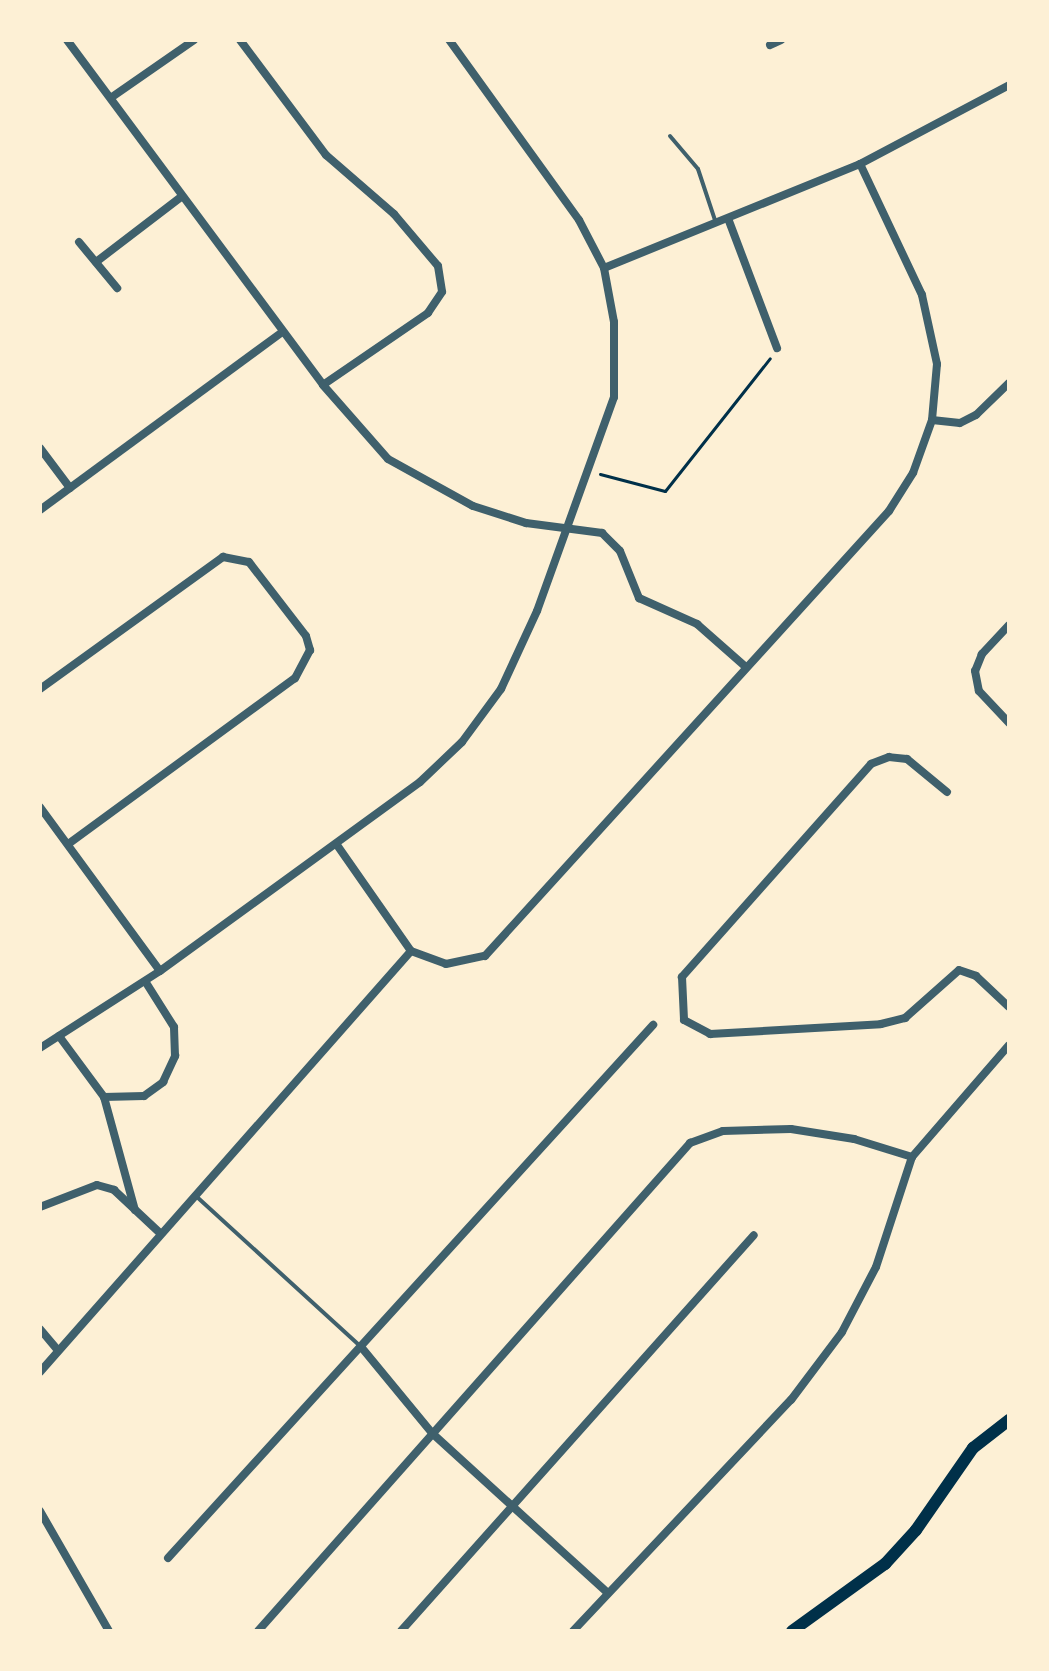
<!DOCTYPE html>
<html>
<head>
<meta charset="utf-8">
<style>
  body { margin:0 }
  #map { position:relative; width:1049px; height:1671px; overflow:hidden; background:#fdf0d5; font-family:"Public Sans",sans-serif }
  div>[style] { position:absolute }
  .path>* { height:3px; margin:-1.5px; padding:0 1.5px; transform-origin:1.5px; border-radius:1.5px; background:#003049 }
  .service>* { height:4px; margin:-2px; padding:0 2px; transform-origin:2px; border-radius:2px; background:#3f606c }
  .minor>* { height:8px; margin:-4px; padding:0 4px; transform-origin:4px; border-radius:4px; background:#3f606c }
  .secondary>* { height:12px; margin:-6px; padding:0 6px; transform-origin:6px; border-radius:6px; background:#003049 }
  span { translate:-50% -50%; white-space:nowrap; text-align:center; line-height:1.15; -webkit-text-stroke:8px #fdf0d5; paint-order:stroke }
  .frame { position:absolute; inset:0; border:42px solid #fdf0d5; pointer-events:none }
</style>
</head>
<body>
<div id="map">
  <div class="path">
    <i style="left:600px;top:474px;width:67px;rotate:14.7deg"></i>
    <i style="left:665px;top:491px;width:169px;rotate:-51.7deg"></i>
  </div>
  <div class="service">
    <i style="left:670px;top:136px;width:43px;rotate:49.7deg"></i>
    <i style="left:698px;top:169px;width:57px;rotate:71.6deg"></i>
    <i style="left:197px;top:1197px;width:219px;rotate:42.4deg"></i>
  </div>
  <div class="minor">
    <i style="left:67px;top:40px;width:430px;rotate:53.4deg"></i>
    <i style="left:323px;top:385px;width:98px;rotate:48.7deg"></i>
    <i style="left:388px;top:459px;width:97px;rotate:28.9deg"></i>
    <i style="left:473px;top:506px;width:56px;rotate:17.8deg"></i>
    <i style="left:526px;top:523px;width:77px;rotate:7.5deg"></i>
    <i style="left:602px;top:533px;width:25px;rotate:45deg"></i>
    <i style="left:620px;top:551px;width:51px;rotate:68deg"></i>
    <i style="left:639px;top:598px;width:64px;rotate:24.1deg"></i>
    <i style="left:697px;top:624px;width:65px;rotate:41.3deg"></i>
    <i style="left:240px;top:40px;width:144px;rotate:53.2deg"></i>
    <i style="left:326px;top:155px;width:90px;rotate:40.9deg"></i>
    <i style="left:394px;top:214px;width:68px;rotate:49.8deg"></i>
    <i style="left:438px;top:266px;width:26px;rotate:81deg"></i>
    <i style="left:442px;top:292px;width:25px;rotate:124deg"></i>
    <i style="left:428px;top:313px;width:127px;rotate:145.6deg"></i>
    <i style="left:770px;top:45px;width:12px;rotate:-24deg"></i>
    <i style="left:112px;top:97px;width:100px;rotate:-34.8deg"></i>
    <i style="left:729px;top:221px;width:136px;rotate:69.3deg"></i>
    <i style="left:79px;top:242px;width:60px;rotate:50.4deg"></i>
    <i style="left:96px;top:262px;width:107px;rotate:-37.4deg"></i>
    <i style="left:604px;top:268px;width:276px;rotate:-22.1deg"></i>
    <i style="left:860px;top:164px;width:169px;rotate:-27.9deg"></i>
    <i style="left:932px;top:420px;width:28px;rotate:6deg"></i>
    <i style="left:960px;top:423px;width:18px;rotate:-27deg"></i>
    <i style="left:976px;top:415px;width:46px;rotate:-44.1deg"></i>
    <i style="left:40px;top:448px;width:50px;rotate:53.1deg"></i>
    <i style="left:40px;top:510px;width:300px;rotate:-36.3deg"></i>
    <i style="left:1009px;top:625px;width:40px;rotate:133deg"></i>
    <i style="left:982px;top:654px;width:18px;rotate:112deg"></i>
    <i style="left:975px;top:671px;width:20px;rotate:79deg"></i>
    <i style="left:979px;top:691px;width:44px;rotate:46.8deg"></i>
    <i style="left:40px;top:689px;width:226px;rotate:-35.8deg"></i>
    <i style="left:223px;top:557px;width:26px;rotate:11deg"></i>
    <i style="left:249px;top:562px;width:93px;rotate:52.4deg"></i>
    <i style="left:306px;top:636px;width:15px;rotate:74deg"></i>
    <i style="left:310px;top:650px;width:32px;rotate:118deg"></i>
    <i style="left:295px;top:678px;width:281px;rotate:143.8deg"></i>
    <i style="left:947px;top:792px;width:52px;rotate:-140.5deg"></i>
    <i style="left:907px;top:759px;width:18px;rotate:-174deg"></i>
    <i style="left:889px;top:757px;width:19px;rotate:159deg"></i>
    <i style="left:871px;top:764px;width:285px;rotate:131.6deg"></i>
    <i style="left:682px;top:977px;width:43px;rotate:87.3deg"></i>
    <i style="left:684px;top:1020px;width:30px;rotate:28deg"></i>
    <i style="left:710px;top:1034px;width:171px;rotate:-3.3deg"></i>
    <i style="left:881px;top:1024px;width:25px;rotate:-14deg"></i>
    <i style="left:905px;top:1018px;width:72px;rotate:-41.6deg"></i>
    <i style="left:959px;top:970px;width:18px;rotate:19deg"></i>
    <i style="left:976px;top:976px;width:45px;rotate:43.2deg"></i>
    <i style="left:40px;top:807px;width:203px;rotate:53.8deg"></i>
    <i style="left:337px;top:845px;width:129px;rotate:55.1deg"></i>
    <i style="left:411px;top:951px;width:37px;rotate:20deg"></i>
    <i style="left:446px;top:964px;width:40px;rotate:-12deg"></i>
    <i style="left:485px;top:956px;width:601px;rotate:-47.76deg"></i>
    <i style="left:889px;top:511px;width:45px;rotate:-57.7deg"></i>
    <i style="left:913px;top:473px;width:56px;rotate:-70.3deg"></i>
    <i style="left:932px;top:420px;width:56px;rotate:-84.9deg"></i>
    <i style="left:937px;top:364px;width:71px;rotate:-102.3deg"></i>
    <i style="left:922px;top:295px;width:145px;rotate:-115.3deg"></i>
    <i style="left:59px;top:1036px;width:76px;rotate:53.6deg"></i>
    <i style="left:104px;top:1097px;width:117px;rotate:74.7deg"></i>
    <i style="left:40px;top:1048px;width:143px;rotate:-32.7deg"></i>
    <i style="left:160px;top:971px;width:321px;rotate:-36deg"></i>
    <i style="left:420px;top:782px;width:58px;rotate:-43.6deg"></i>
    <i style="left:462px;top:742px;width:66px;rotate:-53.7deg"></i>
    <i style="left:501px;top:689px;width:86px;rotate:-65.2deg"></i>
    <i style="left:537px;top:611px;width:227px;rotate:-70.2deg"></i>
    <i style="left:614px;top:397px;width:75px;rotate:-90deg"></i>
    <i style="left:614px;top:322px;width:55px;rotate:-100.5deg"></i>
    <i style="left:604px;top:268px;width:54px;rotate:-117.5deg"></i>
    <i style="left:579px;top:220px;width:222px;rotate:-125.8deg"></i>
    <i style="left:104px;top:1097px;width:40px;rotate:-1.4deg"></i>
    <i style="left:144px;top:1096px;width:24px;rotate:-36deg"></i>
    <i style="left:163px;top:1082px;width:29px;rotate:-65deg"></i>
    <i style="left:175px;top:1056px;width:29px;rotate:-92deg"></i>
    <i style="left:174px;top:1027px;width:54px;rotate:-122.2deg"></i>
    <i style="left:40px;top:1207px;width:61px;rotate:-21.1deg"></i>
    <i style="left:97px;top:1185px;width:18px;rotate:16deg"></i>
    <i style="left:114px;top:1190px;width:64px;rotate:43.1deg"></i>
    <i style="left:40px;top:1329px;width:25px;rotate:50deg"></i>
    <i style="left:362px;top:1348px;width:112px;rotate:50.5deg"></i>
    <i style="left:433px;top:1434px;width:236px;rotate:42.3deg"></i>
    <i style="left:40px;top:1372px;width:561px;rotate:-48.61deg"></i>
    <i style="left:40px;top:1511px;width:138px;rotate:60.1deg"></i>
    <i style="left:168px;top:1558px;width:721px;rotate:-47.7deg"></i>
    <i style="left:258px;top:1631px;width:652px;rotate:-48.48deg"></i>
    <i style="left:690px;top:1143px;width:35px;rotate:-20deg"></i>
    <i style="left:723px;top:1131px;width:68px;rotate:-1.7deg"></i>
    <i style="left:791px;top:1129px;width:64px;rotate:9deg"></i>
    <i style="left:854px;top:1139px;width:61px;rotate:17.2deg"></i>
    <i style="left:401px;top:1631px;width:530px;rotate:-48.29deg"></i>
    <i style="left:573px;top:1631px;width:318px;rotate:-46.7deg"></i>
    <i style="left:791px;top:1400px;width:85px;rotate:-53.1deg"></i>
    <i style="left:842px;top:1332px;width:73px;rotate:-62.4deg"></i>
    <i style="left:876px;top:1267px;width:116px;rotate:-71.9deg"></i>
    <i style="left:912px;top:1157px;width:148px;rotate:-49.1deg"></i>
  </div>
  <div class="secondary">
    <i style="left:792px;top:1631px;width:115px;rotate:-35.8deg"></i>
    <i style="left:885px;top:1564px;width:46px;rotate:-47.6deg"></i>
    <i style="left:916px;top:1530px;width:100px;rotate:-55.2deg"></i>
    <i style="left:973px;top:1448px;width:46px;rotate:-37.9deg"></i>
  </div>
  <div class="frame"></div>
</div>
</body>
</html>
